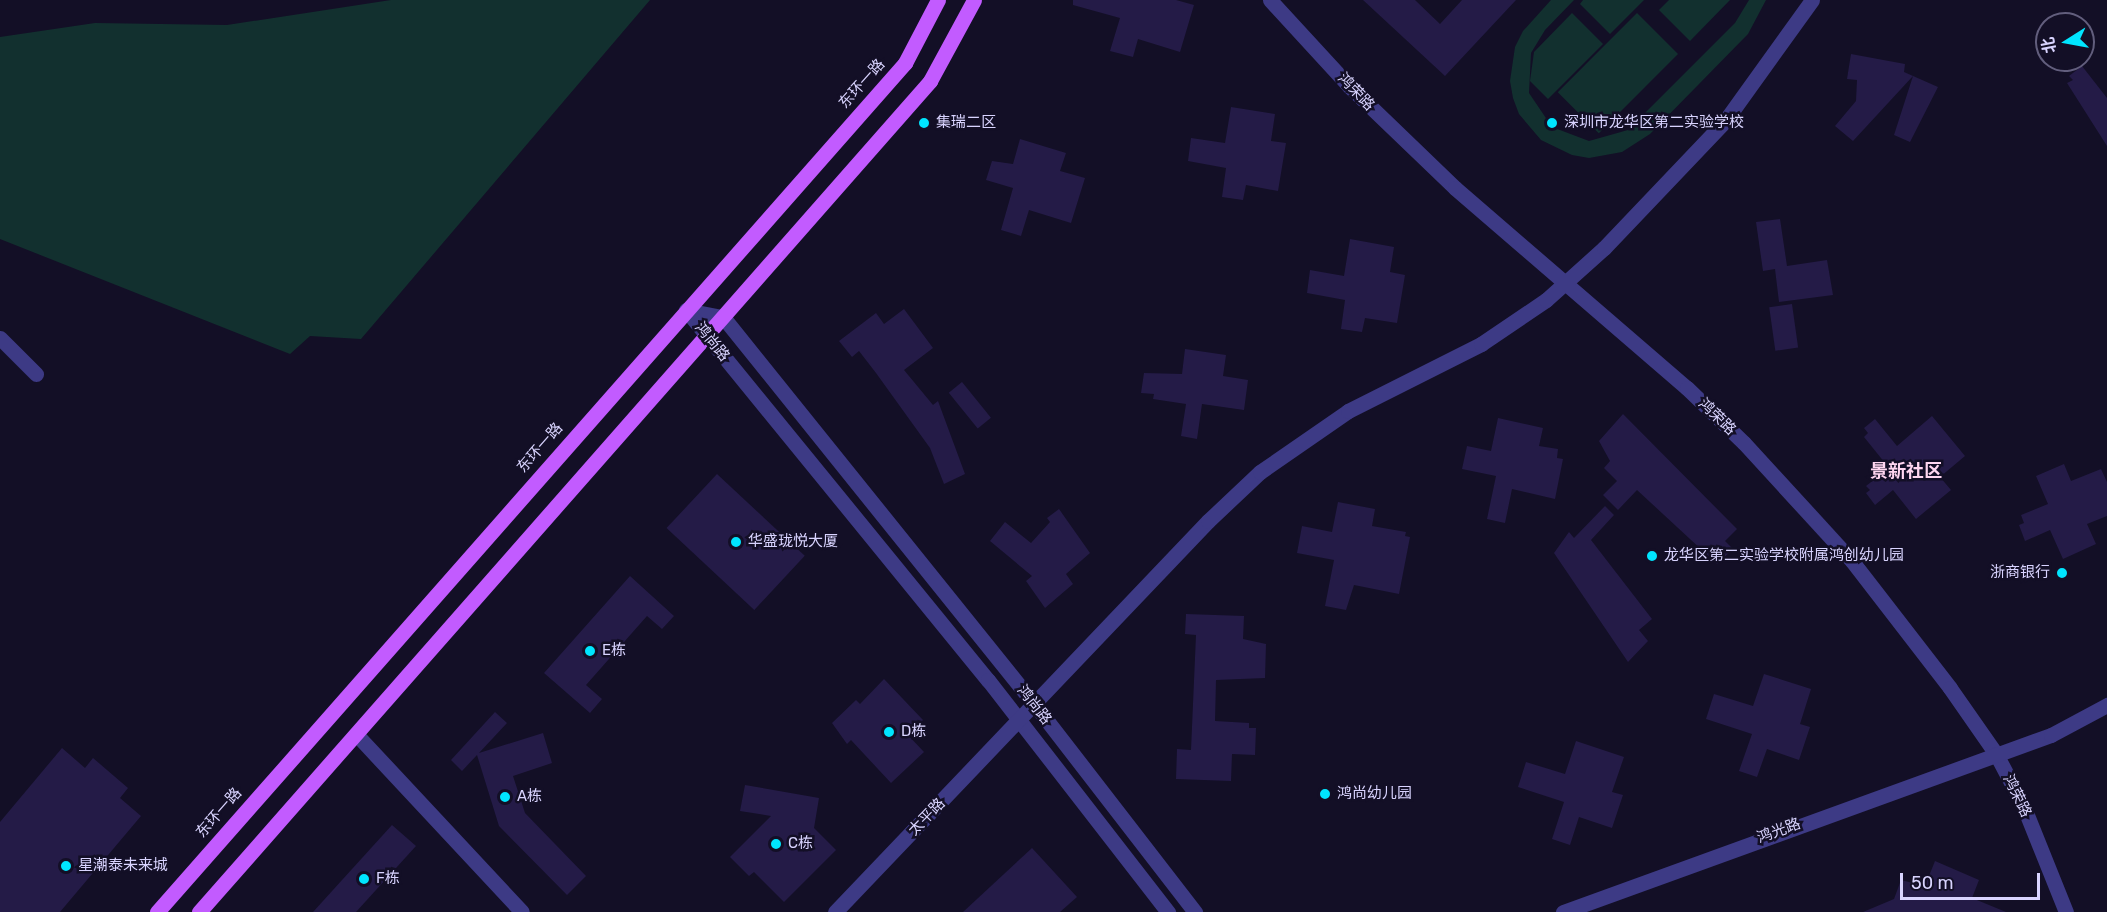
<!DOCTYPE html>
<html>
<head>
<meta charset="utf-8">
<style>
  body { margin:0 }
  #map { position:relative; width:2107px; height:912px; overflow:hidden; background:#130f26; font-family:Rubik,"Noto Sans SC",sans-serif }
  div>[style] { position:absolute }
  .green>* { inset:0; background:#12302f; transform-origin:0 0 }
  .building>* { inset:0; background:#241b47; transform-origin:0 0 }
  .minor>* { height:15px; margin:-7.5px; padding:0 7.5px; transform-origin:7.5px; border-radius:7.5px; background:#3d3a85 }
  .major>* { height:15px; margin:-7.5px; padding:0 7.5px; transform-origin:7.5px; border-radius:7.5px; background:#c25bff }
  .dots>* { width:16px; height:16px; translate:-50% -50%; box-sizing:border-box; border:3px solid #130f26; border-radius:50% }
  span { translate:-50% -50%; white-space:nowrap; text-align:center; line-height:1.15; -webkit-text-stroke:5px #130f26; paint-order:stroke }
  .street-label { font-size:15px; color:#d9d4ff }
  .poi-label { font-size:15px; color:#d9d4ff }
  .left { translate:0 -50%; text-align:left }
  .right { translate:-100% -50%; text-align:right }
  .quarter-label { font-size:18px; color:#ffd6f0; font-weight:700 }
  .north { position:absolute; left:2035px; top:12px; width:60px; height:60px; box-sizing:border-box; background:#130f26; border:2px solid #625e7d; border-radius:50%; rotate:259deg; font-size:16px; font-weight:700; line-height:24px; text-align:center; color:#d9d4ff }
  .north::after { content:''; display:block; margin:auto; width:21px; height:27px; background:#00e5ff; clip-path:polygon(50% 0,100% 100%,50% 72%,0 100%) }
  .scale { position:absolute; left:1900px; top:873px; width:140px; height:27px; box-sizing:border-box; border:3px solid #d9d4ff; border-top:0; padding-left:8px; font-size:18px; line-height:21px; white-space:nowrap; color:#d9d4ff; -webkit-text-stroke:4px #130f26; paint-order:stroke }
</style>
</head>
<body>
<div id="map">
  <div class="green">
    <i style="clip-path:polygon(391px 0,650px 0,361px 339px,310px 336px,290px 354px,0 239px,0 37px,95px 23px,227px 25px)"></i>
    <i style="clip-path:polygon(1551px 0,1574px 0,1545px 30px,1531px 53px,1529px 93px,1552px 127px,1589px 141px,1628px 130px,1735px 23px,1749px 0,1766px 0,1748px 34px,1650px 134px,1622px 152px,1589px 158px,1572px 155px,1541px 140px,1519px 114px,1513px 98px,1510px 81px,1515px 47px,1523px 31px)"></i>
    <i style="clip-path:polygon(1583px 0,1644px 0,1610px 34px,1580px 4px)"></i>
    <i style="clip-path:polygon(1669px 0,1730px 0,1690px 41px,1659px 10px)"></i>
    <i style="clip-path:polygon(1572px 13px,1603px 44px,1548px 99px,1530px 81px,1534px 52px)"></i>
    <i style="left:1637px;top:13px;width:58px;height:112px;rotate:45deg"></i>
  </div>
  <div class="building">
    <i style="clip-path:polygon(1073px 0,1176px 0,1194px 5px,1180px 52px,1138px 39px,1133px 57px,1110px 51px,1120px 18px,1073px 5px)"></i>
    <i style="clip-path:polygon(1363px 0,1415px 0,1440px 24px,1462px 0,1516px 0,1445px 76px)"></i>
    <i style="clip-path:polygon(1851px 54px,1905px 64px,1904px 72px,1938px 87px,1910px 142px,1894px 135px,1913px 76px,1853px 141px,1835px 126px,1856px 101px,1857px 80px,1847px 79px)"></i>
    <i style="clip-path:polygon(2082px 66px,2107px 98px,2107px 146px,2067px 83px,2073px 80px,2069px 76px)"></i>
    <i style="clip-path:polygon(1231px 107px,1275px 114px,1271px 141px,1286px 143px,1278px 191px,1246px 185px,1243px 200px,1222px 197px,1226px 168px,1188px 161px,1191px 138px,1225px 143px)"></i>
    <i style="clip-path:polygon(1020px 139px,1066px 153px,1060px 171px,1085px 178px,1071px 223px,1029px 210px,1021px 236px,1001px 230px,1013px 188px,986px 180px,992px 161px,1013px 164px)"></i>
    <i style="clip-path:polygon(1780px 219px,1787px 266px,1827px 260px,1833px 295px,1779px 302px,1775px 269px,1763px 271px,1756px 222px)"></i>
    <i style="clip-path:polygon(1350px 239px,1394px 247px,1390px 272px,1405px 275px,1397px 323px,1365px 318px,1362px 332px,1341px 329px,1345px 300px,1307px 293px,1310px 270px,1344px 276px)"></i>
    <i style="left:1792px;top:304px;width:44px;height:23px;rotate:82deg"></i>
    <i style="clip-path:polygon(904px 309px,933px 348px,904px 370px,933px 405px,938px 401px,965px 474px,944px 484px,930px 448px,876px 373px,859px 351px,852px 357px,839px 341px,876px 313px,884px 324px)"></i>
    <i style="clip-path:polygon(1185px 349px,1226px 355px,1223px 376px,1248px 380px,1244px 410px,1202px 404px,1197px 439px,1181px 436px,1186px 404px,1153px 399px,1154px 394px,1141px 393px,1144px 373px,1182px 374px)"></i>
    <i style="left:962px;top:382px;width:46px;height:17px;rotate:51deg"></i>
    <i style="clip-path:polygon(1623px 414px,1737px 529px,1725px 541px,1733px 549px,1717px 564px,1637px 490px,1618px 510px,1603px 495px,1617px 481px,1604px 468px,1610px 461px,1599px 441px)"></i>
    <i style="clip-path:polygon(1932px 416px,1965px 456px,1940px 477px,1951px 490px,1916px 519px,1893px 490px,1875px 505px,1866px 493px,1870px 490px,1866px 486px,1889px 468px,1864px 437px,1868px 433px,1864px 428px,1875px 419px,1897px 446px)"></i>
    <i style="clip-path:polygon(1498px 418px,1543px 428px,1539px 446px,1558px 449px,1557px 458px,1563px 459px,1555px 499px,1512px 489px,1505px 523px,1487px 519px,1496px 476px,1462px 469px,1467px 446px,1491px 451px)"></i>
    <i style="clip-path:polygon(2064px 464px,2071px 481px,2101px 469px,2107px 482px,2107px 516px,2087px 524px,2096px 544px,2063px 559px,2050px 530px,2025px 541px,2019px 525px,2024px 523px,2021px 515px,2048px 504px,2036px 476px)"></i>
    <i style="left:717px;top:474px;width:120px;height:74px;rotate:43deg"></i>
    <i style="clip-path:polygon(1338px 502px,1375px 509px,1372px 526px,1406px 532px,1405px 536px,1410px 537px,1399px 594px,1354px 585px,1346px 610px,1325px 606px,1334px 560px,1297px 553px,1302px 526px,1332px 532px)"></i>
    <i style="clip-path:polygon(1605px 506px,1614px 515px,1591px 540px,1652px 619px,1639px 630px,1648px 641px,1628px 662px,1554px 553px,1569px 532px,1574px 538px)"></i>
    <i style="clip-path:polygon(1059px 509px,1090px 553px,1066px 574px,1073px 584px,1045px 608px,1026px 581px,1032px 576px,990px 541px,1005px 522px,1031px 543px,1050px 522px,1047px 518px)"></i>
    <i style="clip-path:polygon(630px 576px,674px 616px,662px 629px,647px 616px,586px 685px,602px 699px,590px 713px,544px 673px)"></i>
    <i style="clip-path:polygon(1186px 614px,1244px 616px,1243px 639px,1266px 644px,1265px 678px,1216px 680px,1215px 721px,1249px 723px,1249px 728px,1256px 728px,1255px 755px,1232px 754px,1231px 781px,1176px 779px,1177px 749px,1191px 750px,1196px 635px,1185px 634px)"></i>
    <i style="clip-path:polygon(1764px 674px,1811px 689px,1800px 724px,1810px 727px,1799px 760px,1767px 749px,1757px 777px,1739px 771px,1752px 734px,1706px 719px,1714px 694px,1753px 706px)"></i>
    <i style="clip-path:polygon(884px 679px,923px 720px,908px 735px,924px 752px,891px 783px,851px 740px,847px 744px,832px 723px,856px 700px,860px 704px)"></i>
    <i style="clip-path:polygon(495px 712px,507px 723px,479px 753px,543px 733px,552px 763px,513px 776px,525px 813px,586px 876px,567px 895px,499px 826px,477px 755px,462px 771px,451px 760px)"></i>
    <i style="clip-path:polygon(1576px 741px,1624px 757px,1612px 792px,1623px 795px,1612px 828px,1579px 817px,1570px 845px,1552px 839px,1564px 802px,1518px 787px,1526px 762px,1565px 774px)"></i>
    <i style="clip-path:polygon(62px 748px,85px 768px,93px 758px,128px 788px,120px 798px,141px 816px,60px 912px,0 912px,0 822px)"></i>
    <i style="clip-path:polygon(745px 785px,819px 798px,814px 828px,836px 850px,784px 902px,754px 872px,749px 876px,730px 857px,771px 816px,740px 811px)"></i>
    <i style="clip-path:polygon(392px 825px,416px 846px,356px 912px,313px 912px)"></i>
    <i style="clip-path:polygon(1032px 848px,1077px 897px,1060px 912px,963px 912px)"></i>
    <i style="clip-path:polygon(1935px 861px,1979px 880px,1972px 898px,2006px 912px,1863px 912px,1894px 899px,1901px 880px,1925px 886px)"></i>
  </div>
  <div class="minor">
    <i style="left:1270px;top:0;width:117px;rotate:47.4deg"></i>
    <i style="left:1349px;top:86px;width:147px;rotate:43.9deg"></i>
    <i style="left:1455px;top:188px;width:306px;rotate:40.8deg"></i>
    <i style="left:1687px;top:388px;width:79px;rotate:44deg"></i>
    <i style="left:1744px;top:443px;width:160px;rotate:47.5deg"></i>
    <i style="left:1852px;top:561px;width:160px;rotate:52.3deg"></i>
    <i style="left:1950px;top:688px;width:80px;rotate:55.1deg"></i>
    <i style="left:1996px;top:754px;width:58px;rotate:62.1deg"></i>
    <i style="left:2023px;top:805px;width:115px;rotate:68.1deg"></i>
    <i style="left:686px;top:310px;width:38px;rotate:11deg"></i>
    <i style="left:723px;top:317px;width:498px;rotate:51.2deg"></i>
    <i style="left:1035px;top:705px;width:262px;rotate:52.3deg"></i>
    <i style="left:686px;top:310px;width:478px;rotate:50.8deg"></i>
    <i style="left:988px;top:680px;width:294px;rotate:52.2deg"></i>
    <i style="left:0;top:338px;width:51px;rotate:45deg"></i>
    <i style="left:356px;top:734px;width:243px;rotate:47deg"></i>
    <i style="left:835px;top:912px;width:540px;rotate:-46.35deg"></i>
    <i style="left:1208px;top:521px;width:71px;rotate:-43.3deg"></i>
    <i style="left:1260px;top:472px;width:107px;rotate:-34.7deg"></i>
    <i style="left:1348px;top:411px;width:149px;rotate:-26.7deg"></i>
    <i style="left:1481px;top:344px;width:78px;rotate:-34.1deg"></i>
    <i style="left:1546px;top:300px;width:78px;rotate:-41.9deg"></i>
    <i style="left:1604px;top:248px;width:175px;rotate:-46.4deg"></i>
    <i style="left:1725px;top:121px;width:149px;rotate:-54.3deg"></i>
    <i style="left:1563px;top:912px;width:519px;rotate:-19.94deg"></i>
    <i style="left:2051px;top:735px;width:64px;rotate:-28.2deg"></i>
  </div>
  <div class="major">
    <i style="left:157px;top:912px;width:1132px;rotate:-48.62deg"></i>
    <i style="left:905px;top:63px;width:71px;rotate:-62.4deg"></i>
    <i style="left:199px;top:912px;width:1107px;rotate:-48.66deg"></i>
    <i style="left:930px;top:81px;width:92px;rotate:-61.5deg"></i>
  </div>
  <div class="dots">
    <i style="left:924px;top:123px;background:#00e5ff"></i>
    <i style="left:1552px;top:123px;background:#00e5ff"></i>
    <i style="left:736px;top:542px;background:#00e5ff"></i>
    <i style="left:1652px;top:556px;background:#00e5ff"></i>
    <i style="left:2062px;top:573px;background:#00e5ff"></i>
    <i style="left:590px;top:651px;background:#00e5ff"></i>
    <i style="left:889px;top:732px;background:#00e5ff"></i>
    <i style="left:1325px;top:794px;background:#00e5ff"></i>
    <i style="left:505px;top:797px;background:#00e5ff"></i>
    <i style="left:776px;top:844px;background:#00e5ff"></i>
    <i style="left:66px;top:866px;background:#00e5ff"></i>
    <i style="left:364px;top:879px;background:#00e5ff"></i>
  </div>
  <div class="street-label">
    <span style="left:862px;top:84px;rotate:-48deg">东环一路</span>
    <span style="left:1356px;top:92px;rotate:46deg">鸿荣路</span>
    <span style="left:712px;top:342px;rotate:51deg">鸿尚路</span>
    <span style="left:1717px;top:417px;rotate:44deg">鸿荣路</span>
    <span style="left:540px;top:448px;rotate:-49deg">东环一路</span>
    <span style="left:1034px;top:705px;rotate:52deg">鸿尚路</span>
    <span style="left:2017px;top:796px;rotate:64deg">鸿荣路</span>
    <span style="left:219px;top:813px;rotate:-49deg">东环一路</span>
    <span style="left:927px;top:817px;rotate:-46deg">太平路</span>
    <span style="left:1779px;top:831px;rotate:-20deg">鸿光路</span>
  </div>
  <div class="poi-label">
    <span class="left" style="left:936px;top:123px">集瑞二区</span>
    <span class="left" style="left:1564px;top:123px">深圳市龙华区第二实验学校</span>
    <span class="left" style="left:748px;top:542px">华盛珑悦大厦</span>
    <span class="left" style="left:1664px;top:556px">龙华区第二实验学校附属鸿创幼儿园</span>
    <span class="right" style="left:2050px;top:573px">浙商银行</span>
    <span class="left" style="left:602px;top:651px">E栋</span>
    <span class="left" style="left:901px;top:732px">D栋</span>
    <span class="left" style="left:1337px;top:794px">鸿尚幼儿园</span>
    <span class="left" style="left:517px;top:797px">A栋</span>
    <span class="left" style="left:788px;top:844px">C栋</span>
    <span class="left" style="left:78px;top:866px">星潮泰未来城</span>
    <span class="left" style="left:376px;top:879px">F栋</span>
  </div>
  <div class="quarter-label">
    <span style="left:1906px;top:471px">景新社区</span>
  </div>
  <div class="north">北</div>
  <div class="scale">50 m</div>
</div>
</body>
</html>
